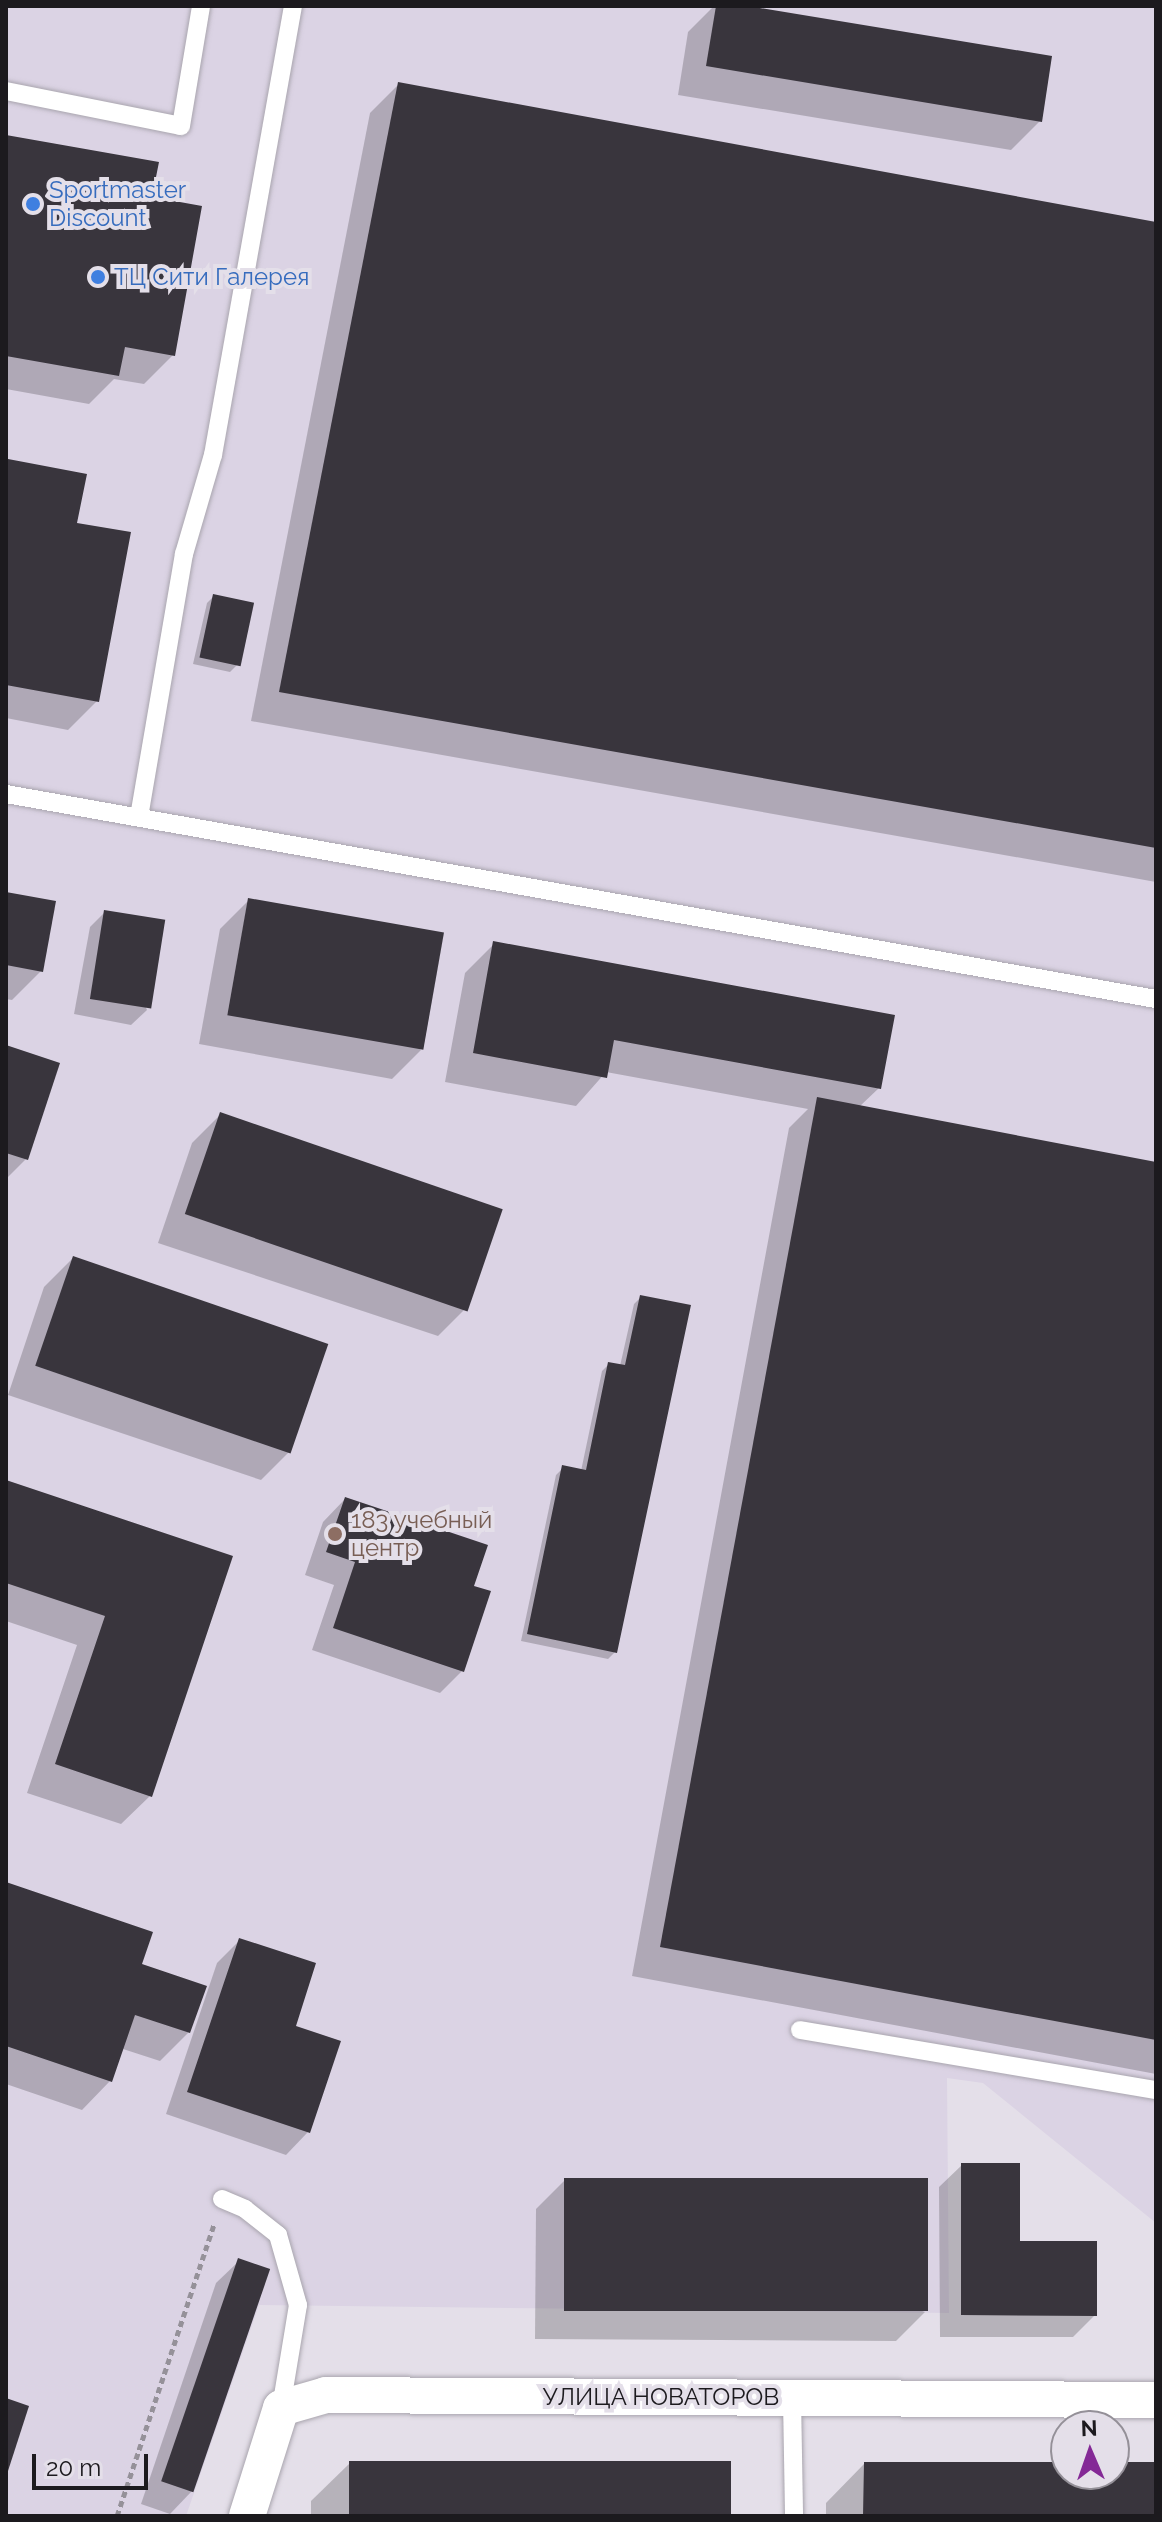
<!DOCTYPE html>
<html>
<head>
<meta charset="utf-8">
<style>
  body { margin:0 }
  #map { position:relative; width:1162px; height:2522px; overflow:hidden; background:#e4dfe9; font-family:Raleway,sans-serif }
  div>[style] { position:absolute }
  .built>* { inset:0; background:#dbd3e4 }
  .shadow>* { inset:0; background:#0003 }
  .building>* { inset:0; background:#39353d; transform-origin:0 0 }
  .path>* { height:5px; margin-top:-2.5px; transform-origin:0; background:repeating-linear-gradient(90deg,#959199 0 6px,transparent 0 10px) }
  .roads { filter:drop-shadow(0 0 2px #a9a5ae) drop-shadow(0 0 2px #a9a5ae) }
  .lane>* { height:18px; margin:-9px; padding:0 9px; transform-origin:9px; border-radius:9px; background:#fff }
  .street>* { height:36px; margin:-18px; padding:0 18px; transform-origin:18px; border-radius:18px; background:#fff }
  .dots>* { width:22px; height:22px; translate:-50% -50%; box-sizing:border-box; border:4px solid #e4dfe9; border-radius:50% }
  span { translate:-50% -50%; white-space:nowrap; text-align:center; line-height:1.15; -webkit-text-stroke:8px #e4dfe9; paint-order:stroke }
  .shop-label { font-size:24px; color:#366cbe }
  .left { translate:0 -50%; text-align:left }
  .education-label { font-size:24px; color:#785e54 }
  .street-label { font-size:24px; color:#1c1a1e }
  .frame { position:absolute; inset:0; border:8px solid #1c1a1e; pointer-events:none }
  .north { position:absolute; left:1050px; top:2410px; width:80px; height:80px; box-sizing:border-box; background:#e4dfe9; border:2px solid #949098; border-radius:50%; rotate:358deg; font-size:22px; font-weight:700; line-height:32px; text-align:center; color:#1c1a1e }
  .north::after { content:''; display:block; margin:auto; width:28px; height:36px; background:#842996; clip-path:polygon(50% 0,100% 100%,50% 72%,0 100%) }
  .scale { position:absolute; left:32px; top:2454px; width:116px; height:36px; box-sizing:border-box; border:4px solid #1c1a1e; border-top:0; padding-left:10px; font-size:24px; line-height:28px; white-space:nowrap; color:#1c1a1e; -webkit-text-stroke:6px #e4dfe9; paint-order:stroke }
</style>
</head>
<body>
<div id="map">
  <div class="built">
    <i style="clip-path:polygon(6px 6px,1156px 6px,1156px 2223px,983px 2083px,947px 2078px,949px 2313px,259px 2305px,186px 2516px,6px 2516px)"></i>
  </div>
  <div class="shadow">
    <i style="clip-path:polygon(714px 6px,736px 6px,1040px 121px,1011px 150px,678px 95px,688px 32px)"></i>
    <i style="clip-path:polygon(399px 84px,1156px 224px,1156px 882px,251px 721px,370px 113px)"></i>
    <i style="clip-path:polygon(6px 137px,150px 199px,173px 355px,144px 384px,114px 379px,89px 404px,6px 389px)"></i>
    <i style="clip-path:polygon(8px 461px,75px 524px,97px 701px,68px 730px,6px 718px)"></i>
    <i style="clip-path:polygon(214px 596px,238px 664px,230px 672px,193px 664px,207px 603px)"></i>
    <i style="clip-path:polygon(6px 894px,41px 971px,12px 1000px,6px 999px)"></i>
    <i style="clip-path:polygon(249px 900px,421px 1050px,392px 1079px,199px 1044px,220px 929px)"></i>
    <i style="clip-path:polygon(105px 912px,147px 1010px,131px 1025px,74px 1014px,90px 927px)"></i>
    <i style="clip-path:polygon(494px 944px,879px 1088px,859px 1107px,1156px 1164px,1156px 2074px,632px 1976px,789px 1128px,808px 1109px,606px 1072px,576px 1106px,445px 1082px,465px 973px)"></i>
    <i style="clip-path:polygon(6px 1047px,26px 1159px,6px 1179px)"></i>
    <i style="clip-path:polygon(221px 1114px,467px 1307px,438px 1336px,158px 1243px,192px 1143px)"></i>
    <i style="clip-path:polygon(73px 1258px,290px 1451px,261px 1480px,8px 1395px,44px 1287px)"></i>
    <i style="clip-path:polygon(641px 1297px,615px 1652px,608px 1659px,521px 1641px,556px 1475px,563px 1468px,581px 1471px,602px 1371px,609px 1364px,620px 1366px,634px 1304px)"></i>
    <i style="clip-path:polygon(6px 1482px,230px 1557px,150px 1796px,121px 1824px,27px 1793px,77px 1645px,6px 1621px)"></i>
    <i style="clip-path:polygon(345px 1499px,462px 1671px,440px 1693px,312px 1650px,334px 1585px,305px 1575px,323px 1522px)"></i>
    <i style="clip-path:polygon(6px 1884px,140px 1965px,189px 2032px,160px 2061px,123px 2049px,110px 2081px,82px 2110px,6px 2084px)"></i>
    <i style="clip-path:polygon(240px 1940px,293px 2027px,308px 2132px,286px 2155px,166px 2114px,217px 1963px)"></i>
    <i style="clip-path:polygon(962px 2165px,1018px 2243px,1095px 2315px,1073px 2337px,940px 2337px,939px 2187px)"></i>
    <i style="clip-path:polygon(565px 2180px,925px 2312px,896px 2341px,535px 2339px,536px 2209px)"></i>
    <i style="clip-path:polygon(239px 2261px,192px 2491px,170px 2514px,141px 2504px,216px 2283px)"></i>
    <i style="clip-path:polygon(350px 2463px,729px 2516px,311px 2516px,311px 2501px)"></i>
    <i style="clip-path:polygon(864px 2464px,1066px 2464px,1066px 2474px,1114px 2474px,1114px 2464px,1156px 2464px,1156px 2516px,826px 2516px,826px 2503px)"></i>
  </div>
  <div class="building">
    <i style="clip-path:polygon(716px 6px,748px 6px,1052px 56px,1042px 122px,706px 66px)"></i>
    <i style="clip-path:polygon(398px 82px,1156px 222px,1156px 848px,279px 692px)"></i>
    <i style="clip-path:polygon(6px 135px,159px 162px,152px 197px,202px 206px,175px 356px,125px 347px,119px 376px,6px 356px)"></i>
    <i style="clip-path:polygon(8px 459px,87px 474px,77px 523px,131px 532px,99px 702px,6px 685px)"></i>
    <i style="left:213px;top:594px;width:42px;height:65px;rotate:12deg"></i>
    <i style="clip-path:polygon(6px 892px,56px 901px,43px 972px,6px 965px)"></i>
    <i style="left:248px;top:898px;width:199px;height:119px;rotate:10deg"></i>
    <i style="left:104px;top:910px;width:62px;height:90px;rotate:9deg"></i>
    <i style="clip-path:polygon(493px 941px,895px 1015px,881px 1089px,614px 1040px,607px 1078px,473px 1053px)"></i>
    <i style="clip-path:polygon(6px 1045px,60px 1063px,28px 1160px,6px 1153px)"></i>
    <i style="clip-path:polygon(817px 1097px,1156px 1162px,1156px 2040px,660px 1947px)"></i>
    <i style="left:220px;top:1112px;width:299px;height:108px;rotate:19deg"></i>
    <i style="left:73px;top:1256px;width:270px;height:116px;rotate:19deg"></i>
    <i style="clip-path:polygon(640px 1295px,691px 1305px,617px 1653px,527px 1634px,562px 1465px,586px 1470px,608px 1362px,625px 1365px)"></i>
    <i style="clip-path:polygon(6px 1480px,233px 1556px,152px 1797px,55px 1764px,105px 1616px,6px 1583px)"></i>
    <i style="clip-path:polygon(345px 1497px,488px 1545px,474px 1586px,491px 1591px,464px 1672px,333px 1628px,355px 1562px,326px 1552px)"></i>
    <i style="clip-path:polygon(6px 1882px,153px 1932px,142px 1964px,207px 1986px,190px 2033px,135px 2015px,112px 2082px,6px 2046px)"></i>
    <i style="clip-path:polygon(239px 1938px,316px 1963px,296px 2026px,341px 2041px,310px 2133px,187px 2092px)"></i>
    <i style="clip-path:polygon(961px 2163px,1020px 2163px,1020px 2241px,1097px 2241px,1097px 2316px,961px 2315px)"></i>
    <i style="left:564px;top:2178px;width:364px;height:133px"></i>
    <i style="left:238px;top:2258px;width:34px;height:236px;rotate:19deg"></i>
    <i style="clip-path:polygon(6px 2398px,29px 2406px,7px 2474px,6px 2474px)"></i>
    <i style="left:349px;top:2461px;width:382px;height:55px"></i>
    <i style="clip-path:polygon(864px 2462px,1066px 2462px,1066px 2474px,1114px 2474px,1114px 2462px,1156px 2462px,1156px 2516px,863px 2516px)"></i>
  </div>
  <div class="path">
    <i style="left:117px;top:2516px;width:307px;rotate:-71.6deg"></i>
  </div>
  <div class="roads">
    <div class="lane">
      <i style="left:6px;top:91px;width:178px;rotate:11.3deg"></i>
      <i style="left:181px;top:126px;width:122px;rotate:-80.5deg"></i>
      <i style="left:6px;top:794px;width:1168px;rotate:10.11deg"></i>
      <i style="left:139px;top:817px;width:267px;rotate:-80.3deg"></i>
      <i style="left:184px;top:554px;width:103px;rotate:-73.7deg"></i>
      <i style="left:213px;top:455px;width:456px;rotate:-79.9deg"></i>
      <i style="left:800px;top:2030px;width:361px;rotate:9.6deg"></i>
      <i style="left:222px;top:2199px;width:25px;rotate:23deg"></i>
      <i style="left:245px;top:2209px;width:42px;rotate:38.2deg"></i>
      <i style="left:278px;top:2235px;width:73px;rotate:74.1deg"></i>
      <i style="left:298px;top:2305px;width:104px;rotate:99.4deg"></i>
      <i style="left:792px;top:2398px;width:118px;rotate:89deg"></i>
    </div>
    <div class="street">
      <i style="left:247px;top:2516px;width:113px;rotate:-72.5deg"></i>
      <i style="left:281px;top:2408px;width:47px;rotate:-16.1deg"></i>
      <i style="left:326px;top:2395px;width:830px;rotate:0.35deg"></i>
    </div>
  </div>
  <div class="dots">
    <i style="left:33px;top:204px;background:#3f7fe0"></i>
    <i style="left:98px;top:277px;background:#3f7fe0"></i>
    <i style="left:335px;top:1534px;background:#8d6e63"></i>
  </div>
  <div class="shop-label">
    <span class="left" style="left:49px;top:204px">Sportmaster<br>Discount</span>
    <span class="left" style="left:114px;top:277px">ТЦ Сити Галерея</span>
  </div>
  <div class="education-label">
    <span class="left" style="left:351px;top:1534px">183 учебный<br>центр</span>
  </div>
  <div class="street-label">
    <span style="left:661px;top:2397px">УЛИЦА НОВАТОРОВ</span>
  </div>
  <div class="frame"></div>
  <div class="north">N</div>
  <div class="scale">20 m</div>
</div>
</body>
</html>
